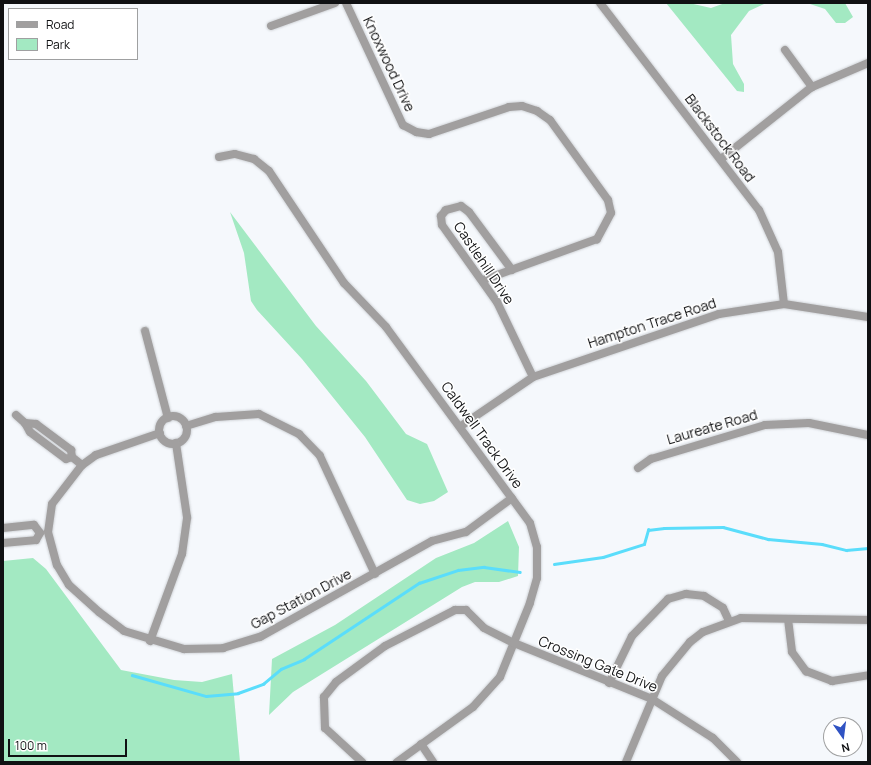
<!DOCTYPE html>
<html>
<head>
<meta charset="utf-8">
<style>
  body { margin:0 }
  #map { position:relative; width:871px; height:765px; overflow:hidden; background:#f5f8fc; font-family:Manrope,sans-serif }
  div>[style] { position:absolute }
  .green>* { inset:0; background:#a3e9c2 }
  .stream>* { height:2.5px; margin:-1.25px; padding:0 1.25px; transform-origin:1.25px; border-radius:1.25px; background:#5addfb }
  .roads { filter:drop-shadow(0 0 1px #d0d3d7) drop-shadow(0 0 1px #d0d3d7) }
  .street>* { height:8px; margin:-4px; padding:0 4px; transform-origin:4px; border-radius:4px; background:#a19f9f }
  .street>.ring { margin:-4px; padding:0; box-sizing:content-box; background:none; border:8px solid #a19f9f; border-radius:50% }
  span { translate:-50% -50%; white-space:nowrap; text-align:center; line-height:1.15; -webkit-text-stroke:3px #fff; paint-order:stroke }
  .street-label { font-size:14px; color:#101113 }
  .frame { position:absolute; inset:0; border:4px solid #101113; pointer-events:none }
  .legend { position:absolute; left:8px; top:8px; width:130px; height:52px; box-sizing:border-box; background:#fff; border:1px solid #9fa0a1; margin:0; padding:5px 7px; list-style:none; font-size:12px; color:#101113 }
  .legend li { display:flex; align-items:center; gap:8px; height:20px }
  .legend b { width:20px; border:1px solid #9fa0a1 }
  .north { position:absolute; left:823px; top:717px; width:40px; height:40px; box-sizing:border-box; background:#fff; border:1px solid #9fa0a1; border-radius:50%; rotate:166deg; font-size:11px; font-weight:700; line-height:16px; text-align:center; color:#101113 }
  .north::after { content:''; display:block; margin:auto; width:14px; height:18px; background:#3053c3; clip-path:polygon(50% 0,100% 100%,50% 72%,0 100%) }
  .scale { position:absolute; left:8px; top:739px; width:119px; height:18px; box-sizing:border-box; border:2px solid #101113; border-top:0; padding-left:5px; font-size:12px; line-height:14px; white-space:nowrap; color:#101113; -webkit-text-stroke:3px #fff; paint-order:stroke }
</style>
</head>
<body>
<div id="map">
  <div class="green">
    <i style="clip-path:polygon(666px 3px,689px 3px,711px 8px,725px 3px,766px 3px,749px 11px,731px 35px,733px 64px,744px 84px,744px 92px,737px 91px)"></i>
    <i style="clip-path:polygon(807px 3px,845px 3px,853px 17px,845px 23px,836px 23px,825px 9px)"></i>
    <i style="clip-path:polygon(230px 212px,316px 326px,366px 381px,406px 434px,427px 444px,448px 492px,434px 501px,420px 504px,407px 500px,365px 437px,302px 359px,257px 310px,251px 301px,244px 253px)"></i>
    <i style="clip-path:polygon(508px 521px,519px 547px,518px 576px,499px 582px,475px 582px,462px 587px,293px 692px,269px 715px,272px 659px,335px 625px,436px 558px,474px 543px)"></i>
    <i style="clip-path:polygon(33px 558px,46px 569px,121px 670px,174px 680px,202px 682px,232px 674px,240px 762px,3px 762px,3px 561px)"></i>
  </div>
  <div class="stream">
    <i style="left:554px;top:564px;width:49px;rotate:-8.1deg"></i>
    <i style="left:603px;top:557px;width:43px;rotate:-17.6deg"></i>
    <i style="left:644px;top:544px;width:15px;rotate:-74deg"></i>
    <i style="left:648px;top:530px;width:16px;rotate:-7deg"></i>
    <i style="left:664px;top:528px;width:59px;rotate:-1deg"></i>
    <i style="left:723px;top:527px;width:47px;rotate:14.9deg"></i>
    <i style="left:768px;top:539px;width:54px;rotate:5.3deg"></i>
    <i style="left:822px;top:544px;width:25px;rotate:14deg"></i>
    <i style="left:846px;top:550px;width:22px;rotate:-5deg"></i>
    <i style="left:132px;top:675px;width:77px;rotate:15.8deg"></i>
    <i style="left:206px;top:696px;width:32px;rotate:-5deg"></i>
    <i style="left:238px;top:693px;width:27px;rotate:-20deg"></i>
    <i style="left:263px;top:684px;width:23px;rotate:-40deg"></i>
    <i style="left:281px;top:669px;width:25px;rotate:-23deg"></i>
    <i style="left:304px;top:659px;width:138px;rotate:-33.5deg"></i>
    <i style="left:419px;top:583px;width:41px;rotate:-18.4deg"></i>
    <i style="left:458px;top:570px;width:26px;rotate:-7deg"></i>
    <i style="left:484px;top:567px;width:36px;rotate:8deg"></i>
  </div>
  <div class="roads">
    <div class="street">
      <i style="left:346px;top:3px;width:135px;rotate:65deg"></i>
      <i style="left:403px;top:125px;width:15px;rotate:28deg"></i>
      <i style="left:416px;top:132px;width:13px;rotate:9deg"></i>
      <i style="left:429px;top:134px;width:84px;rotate:-18.6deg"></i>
      <i style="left:509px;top:107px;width:13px;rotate:-4deg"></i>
      <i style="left:522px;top:106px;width:16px;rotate:18deg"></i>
      <i style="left:537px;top:111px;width:16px;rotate:35deg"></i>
      <i style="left:550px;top:120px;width:99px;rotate:54.1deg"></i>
      <i style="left:608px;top:200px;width:13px;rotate:77deg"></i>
      <i style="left:611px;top:213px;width:30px;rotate:118deg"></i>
      <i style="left:597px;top:239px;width:121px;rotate:160.2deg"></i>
      <i style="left:600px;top:3px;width:261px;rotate:52.5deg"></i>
      <i style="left:759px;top:210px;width:46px;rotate:65.7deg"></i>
      <i style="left:778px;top:252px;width:52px;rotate:83.4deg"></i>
      <i style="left:271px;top:26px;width:68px;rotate:-19.8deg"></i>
      <i style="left:785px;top:50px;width:46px;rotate:53.9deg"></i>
      <i style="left:219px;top:157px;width:16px;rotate:-11deg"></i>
      <i style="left:235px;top:154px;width:20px;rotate:15deg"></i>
      <i style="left:254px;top:159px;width:19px;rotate:39deg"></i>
      <i style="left:269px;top:171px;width:135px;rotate:56.2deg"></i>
      <i style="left:344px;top:283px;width:61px;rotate:46.3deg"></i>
      <i style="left:386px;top:327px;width:243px;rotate:53.7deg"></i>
      <i style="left:530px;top:523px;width:25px;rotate:74deg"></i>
      <i style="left:537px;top:547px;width:31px;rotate:90deg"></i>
      <i style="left:537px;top:578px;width:26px;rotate:106deg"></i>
      <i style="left:530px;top:603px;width:80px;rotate:112.1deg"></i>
      <i style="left:500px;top:677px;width:40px;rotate:132deg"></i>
      <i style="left:473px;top:707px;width:94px;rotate:144.1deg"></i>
      <i style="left:721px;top:159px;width:116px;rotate:-38.4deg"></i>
      <i style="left:812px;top:87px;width:61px;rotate:-23.2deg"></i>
      <i style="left:512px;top:270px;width:72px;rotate:-126.6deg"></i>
      <i style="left:469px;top:212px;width:10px;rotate:-143deg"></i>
      <i style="left:461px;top:206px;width:16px;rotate:165deg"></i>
      <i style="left:446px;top:210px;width:8px;rotate:130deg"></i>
      <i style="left:441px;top:216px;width:9px;rotate:84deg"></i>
      <i style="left:442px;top:225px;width:95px;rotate:54.5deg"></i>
      <i style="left:497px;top:302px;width:83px;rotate:64.4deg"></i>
      <i style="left:145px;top:331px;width:90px;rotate:75.2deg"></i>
      <i style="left:16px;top:415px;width:12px;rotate:42deg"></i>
      <i style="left:25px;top:423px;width:10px;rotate:61deg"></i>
      <i style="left:30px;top:432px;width:45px;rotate:36.9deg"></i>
      <i style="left:66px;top:459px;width:6px;rotate:-18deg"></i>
      <i class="ring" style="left:159px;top:416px;width:20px;height:20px"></i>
      <i style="left:25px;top:423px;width:11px;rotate:5deg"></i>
      <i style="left:36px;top:424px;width:44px;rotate:36.6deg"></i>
      <i style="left:71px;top:450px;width:7px;rotate:82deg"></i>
      <i style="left:72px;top:457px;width:13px;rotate:39deg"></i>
      <i style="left:186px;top:426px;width:31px;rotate:-17deg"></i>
      <i style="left:216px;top:417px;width:43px;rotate:-4deg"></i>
      <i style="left:259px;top:414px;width:45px;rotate:26.6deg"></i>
      <i style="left:299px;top:434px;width:30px;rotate:46deg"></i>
      <i style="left:320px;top:456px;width:130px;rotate:65deg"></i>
      <i style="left:461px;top:426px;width:87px;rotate:-34.2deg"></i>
      <i style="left:533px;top:377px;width:196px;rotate:-18.7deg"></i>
      <i style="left:719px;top:314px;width:66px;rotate:-8.7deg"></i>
      <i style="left:784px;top:304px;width:85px;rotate:8.8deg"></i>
      <i style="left:160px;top:433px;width:68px;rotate:161deg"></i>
      <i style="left:96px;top:455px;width:17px;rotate:144deg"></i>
      <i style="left:82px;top:465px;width:49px;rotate:127.6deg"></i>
      <i style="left:52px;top:504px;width:28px;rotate:98deg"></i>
      <i style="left:48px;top:532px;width:34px;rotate:75deg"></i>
      <i style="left:57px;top:565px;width:23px;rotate:59deg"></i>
      <i style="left:69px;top:585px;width:40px;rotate:42deg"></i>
      <i style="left:99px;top:612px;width:31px;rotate:37deg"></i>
      <i style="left:124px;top:631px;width:63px;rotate:16.7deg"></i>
      <i style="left:184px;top:649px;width:39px;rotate:-1deg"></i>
      <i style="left:223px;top:648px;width:39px;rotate:-17deg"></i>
      <i style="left:260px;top:637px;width:197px;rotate:-29.2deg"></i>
      <i style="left:432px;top:541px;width:35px;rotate:-15deg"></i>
      <i style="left:466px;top:532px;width:57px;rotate:-36.5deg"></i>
      <i style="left:638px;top:468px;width:16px;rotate:-35deg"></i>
      <i style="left:651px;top:459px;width:119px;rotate:-16.6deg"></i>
      <i style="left:765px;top:425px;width:44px;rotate:-2.6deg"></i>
      <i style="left:809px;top:423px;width:60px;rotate:11.5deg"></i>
      <i style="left:3px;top:528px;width:31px;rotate:-6deg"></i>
      <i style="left:34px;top:525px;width:10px;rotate:53deg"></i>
      <i style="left:3px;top:543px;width:33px;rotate:-5deg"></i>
      <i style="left:36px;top:540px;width:8px;rotate:-60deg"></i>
      <i style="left:788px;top:619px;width:33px;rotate:83deg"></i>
      <i style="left:792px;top:652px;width:24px;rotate:54deg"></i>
      <i style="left:806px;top:671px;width:28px;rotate:21deg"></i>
      <i style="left:832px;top:681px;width:36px;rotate:-9deg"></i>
      <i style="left:150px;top:641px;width:93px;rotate:-69.8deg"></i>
      <i style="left:182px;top:554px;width:37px;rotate:-82deg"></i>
      <i style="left:187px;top:517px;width:75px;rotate:-98.5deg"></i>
      <i style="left:609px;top:683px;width:52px;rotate:-63.9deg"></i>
      <i style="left:632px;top:636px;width:52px;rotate:-45.8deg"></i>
      <i style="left:668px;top:599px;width:19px;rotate:-16deg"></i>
      <i style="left:686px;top:594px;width:18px;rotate:6deg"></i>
      <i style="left:704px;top:596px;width:22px;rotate:32deg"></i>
      <i style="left:723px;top:608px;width:14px;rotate:65deg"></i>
      <i style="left:421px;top:744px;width:22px;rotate:56deg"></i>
      <i style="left:362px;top:762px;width:50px;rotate:-137.4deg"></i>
      <i style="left:325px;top:728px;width:31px;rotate:-92deg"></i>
      <i style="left:324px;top:697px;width:19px;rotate:-51deg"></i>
      <i style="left:336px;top:682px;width:61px;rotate:-36.3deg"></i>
      <i style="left:385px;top:646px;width:79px;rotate:-27.2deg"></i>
      <i style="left:455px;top:610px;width:11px"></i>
      <i style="left:466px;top:610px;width:25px;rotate:45deg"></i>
      <i style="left:484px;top:628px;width:34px;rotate:27deg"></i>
      <i style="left:514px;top:643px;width:149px;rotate:22.1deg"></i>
      <i style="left:652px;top:699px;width:72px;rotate:32.6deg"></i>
      <i style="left:713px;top:738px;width:34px;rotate:45deg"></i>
      <i style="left:626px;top:762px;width:93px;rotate:-67.3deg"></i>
      <i style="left:662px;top:676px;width:44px;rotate:-50.5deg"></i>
      <i style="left:690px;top:642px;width:16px;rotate:-38deg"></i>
      <i style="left:703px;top:632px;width:40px;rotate:-20.2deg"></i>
      <i style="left:741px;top:618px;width:127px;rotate:0.9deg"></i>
    </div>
  </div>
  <div class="street-label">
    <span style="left:389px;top:64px;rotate:65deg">Knoxwood Drive</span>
    <span style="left:720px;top:138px;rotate:53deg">Blackstock Road</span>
    <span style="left:484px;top:263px;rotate:56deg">Castlehill Drive</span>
    <span style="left:652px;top:323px;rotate:-18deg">Hampton Trace Road</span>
    <span style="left:712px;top:427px;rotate:-16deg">Laureate Road</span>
    <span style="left:482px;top:435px;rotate:54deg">Caldwell Track Drive</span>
    <span style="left:301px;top:599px;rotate:-28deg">Gap Station Drive</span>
    <span style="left:598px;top:664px;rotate:22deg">Crossing Gate Drive</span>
  </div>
  <div class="frame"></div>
  <ul class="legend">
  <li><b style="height:5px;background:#a19f9f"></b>Road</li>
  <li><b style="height:11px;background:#a3e9c2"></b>Park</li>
  </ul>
  <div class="north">N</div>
  <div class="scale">100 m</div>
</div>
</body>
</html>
